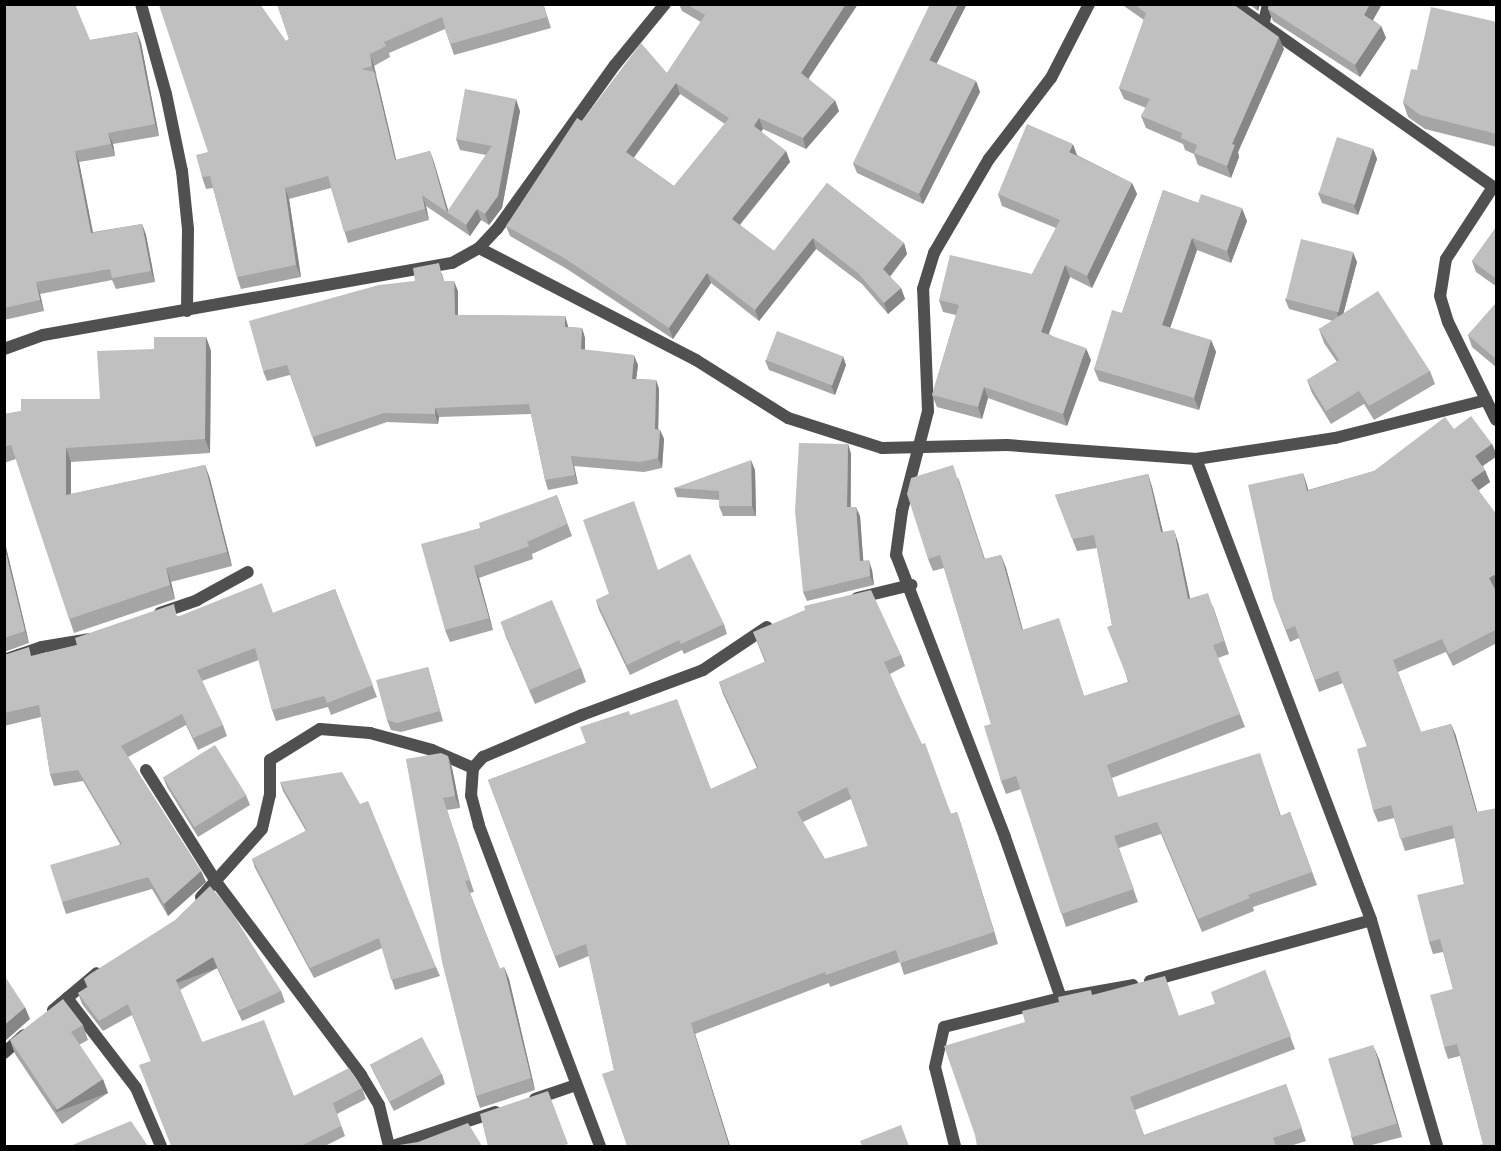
<!DOCTYPE html>
<html>
<head>
<meta charset="utf-8">
<style>
  body { margin:0 }
  #map { position:relative; width:1501px; height:1151px; overflow:hidden; background:#fff; font-family:"PT Sans Narrow",sans-serif }
  div>[style] { position:absolute }
  .minor>* { height:12px; margin:-6px; padding:0 6px; transform-origin:6px; border-radius:6px; background:#505050 }
  .wall>* { inset:0; background:#a5a5a5 }
  .shaded-wall>* { inset:0; background:#868686; transform-origin:0 0 }
  .building>* { inset:0; background:#c0c0c0; transform-origin:0 0 }
  span { translate:-50% -50%; white-space:nowrap; text-align:center; line-height:1.15; -webkit-text-stroke:5px #fff; paint-order:stroke }
  .frame { position:absolute; inset:0; border:6px solid #000; pointer-events:none }
</style>
</head>
<body>
<div id="map">
  <div class="minor">
    <i style="left:141px;top:4px;width:93px;rotate:74.5deg"></i>
    <i style="left:166px;top:94px;width:79px;rotate:78.3deg"></i>
    <i style="left:182px;top:171px;width:58px;rotate:84.1deg"></i>
    <i style="left:188px;top:229px;width:82px;rotate:90.7deg"></i>
    <i style="left:1234px;top:4px;width:321px;rotate:35.2deg"></i>
    <i style="left:1263px;top:26px;width:23px;rotate:-77deg"></i>
    <i style="left:1493px;top:187px;width:86px;rotate:123.1deg"></i>
    <i style="left:1446px;top:259px;width:37px;rotate:99deg"></i>
    <i style="left:1440px;top:296px;width:27px;rotate:73deg"></i>
    <i style="left:1448px;top:322px;width:109px;rotate:63.9deg"></i>
    <i style="left:479px;top:248px;width:244px;rotate:27.3deg"></i>
    <i style="left:696px;top:360px;width:109px;rotate:32.2deg"></i>
    <i style="left:788px;top:418px;width:99px;rotate:17.7deg"></i>
    <i style="left:882px;top:448px;width:125px;rotate:-1.4deg"></i>
    <i style="left:1007px;top:445px;width:190px;rotate:4.2deg"></i>
    <i style="left:1196px;top:459px;width:141px;rotate:-8.6deg"></i>
    <i style="left:1335px;top:438px;width:156px;rotate:-14.1deg"></i>
    <i style="left:4px;top:349px;width:41px;rotate:-19.7deg"></i>
    <i style="left:43px;top:335px;width:415px;rotate:-10deg"></i>
    <i style="left:452px;top:263px;width:31px;rotate:-29deg"></i>
    <i style="left:479px;top:248px;width:26px;rotate:-47deg"></i>
    <i style="left:497px;top:229px;width:202px;rotate:-54.3deg"></i>
    <i style="left:615px;top:65px;width:79px;rotate:-50.7deg"></i>
    <i style="left:1196px;top:459px;width:493px;rotate:69.2deg"></i>
    <i style="left:1371px;top:920px;width:235px;rotate:73.7deg"></i>
    <i style="left:857px;top:598px;width:56px;rotate:-13.5deg"></i>
    <i style="left:160px;top:613px;width:39px;rotate:-19deg"></i>
    <i style="left:197px;top:600px;width:58px;rotate:-28.8deg"></i>
    <i style="left:4px;top:660px;width:40px;rotate:-18.9deg"></i>
    <i style="left:42px;top:647px;width:49px;rotate:-9.5deg"></i>
    <i style="left:146px;top:770px;width:133px;rotate:57.9deg"></i>
    <i style="left:217px;top:883px;width:240px;rotate:53.1deg"></i>
    <i style="left:361px;top:1075px;width:35px;rotate:59deg"></i>
    <i style="left:379px;top:1105px;width:42px;rotate:76.3deg"></i>
    <i style="left:201px;top:897px;width:91px;rotate:-48.1deg"></i>
    <i style="left:262px;top:829px;width:35px;rotate:-77deg"></i>
    <i style="left:270px;top:795px;width:35px;rotate:-90deg"></i>
    <i style="left:270px;top:760px;width:59px;rotate:-31.8deg"></i>
    <i style="left:320px;top:729px;width:50px;rotate:4.6deg"></i>
    <i style="left:370px;top:733px;width:64px;rotate:15.3deg"></i>
    <i style="left:432px;top:750px;width:45px;rotate:23.7deg"></i>
    <i style="left:1150px;top:981px;width:229px;rotate:-15.4deg"></i>
    <i style="left:67px;top:998px;width:113px;rotate:52.5deg"></i>
    <i style="left:136px;top:1088px;width:63px;rotate:66.7deg"></i>
    <i style="left:1061px;top:998px;width:170px;rotate:-109.2deg"></i>
    <i style="left:1005px;top:837px;width:302px;rotate:-111.1deg"></i>
    <i style="left:896px;top:555px;width:44px;rotate:-82.2deg"></i>
    <i style="left:902px;top:511px;width:103px;rotate:-75.4deg"></i>
    <i style="left:928px;top:411px;width:122px;rotate:-92.3deg"></i>
    <i style="left:923px;top:289px;width:38px;rotate:-73deg"></i>
    <i style="left:934px;top:253px;width:109px;rotate:-59.7deg"></i>
    <i style="left:989px;top:159px;width:102px;rotate:-52.6deg"></i>
    <i style="left:1051px;top:78px;width:83px;rotate:-62.8deg"></i>
    <i style="left:53px;top:1010px;width:57px;rotate:-40.1deg"></i>
    <i style="left:4px;top:1053px;width:27px;rotate:-42deg"></i>
    <i style="left:535px;top:1099px;width:43px;rotate:-18.9deg"></i>
    <i style="left:393px;top:1146px;width:108px;rotate:-18.4deg"></i>
    <i style="left:600px;top:1146px;width:343px;rotate:-110.7deg"></i>
    <i style="left:479px;top:825px;width:30px;rotate:-105deg"></i>
    <i style="left:471px;top:796px;width:28px;rotate:-86deg"></i>
    <i style="left:473px;top:768px;width:15px;rotate:-48deg"></i>
    <i style="left:483px;top:757px;width:108px;rotate:-23deg"></i>
    <i style="left:582px;top:715px;width:129px;rotate:-20.4deg"></i>
    <i style="left:703px;top:670px;width:77px;rotate:-33.9deg"></i>
    <i style="left:955px;top:1146px;width:81px;rotate:-104.2deg"></i>
    <i style="left:935px;top:1067px;width:41px;rotate:-77.3deg"></i>
    <i style="left:944px;top:1027px;width:121px;rotate:-13.9deg"></i>
    <i style="left:1061px;top:998px;width:73px;rotate:-10.2deg"></i>
  </div>
  <div class="wall">
    <i style="clip-path:polygon(4px 4px,90px 40px,137px 32px,141px 43px,159px 136px,113px 144px,115px 156px,79px 162px,93px 232px,142px 224px,146px 235px,155px 282px,116px 289px,112px 280px,40px 294px,44px 311px,4px 320px)"></i>
    <i style="clip-path:polygon(277px 4px,546px 4px,544px 6px,551px 28px,454px 55px,445px 29px,389px 53px,390px 57px,374px 66px,396px 160px,430px 151px,448px 211px,486px 155px,460px 150px,456px 139px,520px 111px,502px 208px,489px 225px,481px 220px,470px 236px,426px 206px,429px 220px,348px 243px,331px 188px,289px 199px,301px 277px,241px 289px,237px 277px,213px 188px,206px 189px,202px 177px,208px 152px,286px 41px,289px 39px)"></i>
    <i style="clip-path:polygon(evenodd,679px 4px,858px 4px,808px 78px,839px 111px,806px 149px,763px 129px,761px 132px,786px 151px,790px 162px,740px 225px,774px 251px,827px 183px,904px 243px,907px 254px,890px 277px,901px 288px,905px 299px,888px 314px,862px 284px,816px 249px,759px 321px,711px 283px,673px 339px,567px 269px,510px 236px,506px 226px,582px 121px,667px 73px,701px 22px,682px 11px,679px 4px,680px 94px,725px 124px,674px 186px,633px 157px,680px 94px)"></i>
    <i style="clip-path:polygon(1121px 4px,1233px 4px,1284px 49px,1238px 152px,1239px 157px,1231px 178px,1198px 165px,1194px 154px,1185px 150px,1183px 144px,1146px 128px,1141px 116px,1146px 108px,1124px 99px,1119px 88px,1144px 20px)"></i>
    <i style="clip-path:polygon(1249px 4px,1260px 4px,1258px 11px)"></i>
    <i style="clip-path:polygon(1269px 4px,1382px 4px,1373px 20px,1381px 26px,1386px 38px,1360px 77px,1273px 21px,1268px 9px)"></i>
    <i style="clip-path:polygon(1497px 22px,1497px 147px,1425px 129px,1408px 117px,1403px 102px,1417px 70px)"></i>
    <i style="clip-path:polygon(937px 64px,976px 81px,980px 92px,923px 204px,857px 173px,853px 163px)"></i>
    <i style="clip-path:polygon(1373px 149px,1377px 159px,1358px 215px,1322px 203px,1318px 193px)"></i>
    <i style="clip-path:polygon(1077px 155px,1132px 183px,1137px 194px,1092px 288px,1070px 277px,1049px 334px,1091px 360px,1067px 426px,988px 398px,982px 419px,937px 407px,932px 395px,956px 315px,943px 312px,939px 300px,1032px 274px,1056px 228px,1002px 206px,998px 194px)"></i>
    <i style="clip-path:polygon(1163px 190px,1247px 221px,1231px 263px,1197px 250px,1170px 328px,1211px 340px,1216px 352px,1199px 410px,1099px 381px,1094px 369px,1122px 313px)"></i>
    <i style="clip-path:polygon(1497px 226px,1497px 287px,1476px 272px,1472px 261px)"></i>
    <i style="clip-path:polygon(1357px 262px,1343px 314px,1430px 371px,1435px 384px,1374px 420px,1364px 404px,1331px 424px,1312px 393px,1307px 380px,1337px 362px,1324px 343px,1319px 329px,1333px 321px,1289px 309px,1285px 299px)"></i>
    <i style="clip-path:polygon(442px 273px,444px 281px,458px 291px,458px 315px,565px 316px,568px 327px,582px 328px,585px 338px,585px 350px,638px 365px,636px 379px,656px 380px,659px 389px,658px 429px,660px 430px,664px 439px,662px 468px,644px 472px,574px 466px,578px 484px,548px 490px,545px 480px,531px 414px,439px 417px,438px 424px,387px 422px,316px 447px,290px 375px,267px 381px,263px 371px,415px 281px)"></i>
    <i style="clip-path:polygon(1497px 302px,1497px 368px,1472px 347px,1468px 335px)"></i>
    <i style="clip-path:polygon(206px 337px,211px 351px,210px 453px,71px 462px,71px 494px,205px 465px,210px 479px,232px 566px,171px 582px,175px 599px,74px 633px,16px 459px,4px 463px,4px 414px,100px 399px,154px 349px)"></i>
    <i style="clip-path:polygon(765px 360px,846px 365px,835px 395px,769px 370px)"></i>
    <i style="clip-path:polygon(1454px 429px,1492px 444px,1497px 455px,1497px 456px,1483px 466px,1490px 482px,1479px 490px,1495px 589px,1497px 593px,1497px 643px,1453px 666px,1446px 652px,1398px 672px,1421px 732px,1451px 724px,1456px 736px,1483px 1144px,1460px 1056px,1448px 1059px,1444px 1047px,1453px 989px,1443px 952px,1433px 954px,1429px 942px,1464px 884px,1455px 838px,1405px 851px,1394px 818px,1378px 822px,1373px 810px,1367px 746px,1343px 683px,1319px 692px,1299px 638px,1290px 642px,1273px 598px,1303px 473px,1308px 490px,1374px 471px)"></i>
    <i style="clip-path:polygon(848px 444px,851px 454px,851px 507px,860px 516px,863px 560px,872px 570px,874px 585px,807px 601px,803px 592px)"></i>
    <i style="clip-path:polygon(755px 470px,756px 516px,723px 516px,719px 506px,719px 500px,677px 497px,674px 488px)"></i>
    <i style="clip-path:polygon(1148px 474px,1152px 487px,1163px 532px,1178px 542px,1190px 599px,1213px 606px,1229px 654px,1218px 658px,1245px 727px,1112px 778px,1118px 797px,1264px 766px,1281px 816px,1290px 812px,1317px 885px,1253px 907px,1254px 911px,1202px 932px,1161px 834px,1119px 848px,1138px 902px,1066px 927px,1021px 789px,1006px 794px,1001px 781px,991px 724px,944px 568px,933px 571px,928px 559px,958px 477px,985px 559px,1001px 555px,1006px 568px,1023px 630px,1063px 631px,1084px 696px,1128px 682px,1112px 625px,1097px 548px,1077px 551px,1055px 495px)"></i>
    <i style="clip-path:polygon(557px 495px,572px 536px,532px 554px,533px 559px,479px 578px,493px 630px,450px 642px,445px 630px,480px 528px)"></i>
    <i style="clip-path:polygon(4px 539px,29px 643px,4px 652px)"></i>
    <i style="clip-path:polygon(658px 570px,724px 624px,727px 634px,684px 654px,682px 650px,630px 675px,599px 610px,596px 600px)"></i>
    <i style="clip-path:polygon(335px 589px,377px 697px,331px 715px,328px 707px,276px 721px,272px 710px,259px 660px,202px 681px,223px 725px,227px 736px,198px 750px,186px 725px,128px 757px,201px 871px,206px 882px,168px 916px,152px 889px,66px 914px,62px 902px,120px 844px,83px 781px,54px 786px,50px 774px,41px 717px,4px 726px,4px 689px,6px 689px,32px 656px,77px 645px,179px 616px,273px 613px)"></i>
    <i style="clip-path:polygon(501px 622px,581px 668px,586px 682px,535px 704px,506px 637px)"></i>
    <i style="clip-path:polygon(evenodd,753px 632px,901px 655px,905px 666px,890px 674px,951px 814px,957px 812px,998px 944px,904px 975px,900px 962px,830px 987px,829px 983px,695px 1034px,730px 1146px,627px 1146px,614px 1070px,589px 956px,559px 968px,488px 780px,586px 743px,630px 715px,711px 789px,757px 768px,723px 694px,719px 682px,765px 662px,753px 632px,851px 799px,868px 846px,825px 859px,803px 822px,851px 799px)"></i>
    <i style="clip-path:polygon(428px 667px,443px 721px,401px 732px,391px 730px,387px 720px)"></i>
    <i style="clip-path:polygon(448px 756px,452px 768px,460px 808px,447px 810px,474px 892px,470px 893px,500px 969px,504px 967px,509px 979px,535px 1090px,480px 1108px,476px 1096px,406px 759px)"></i>
    <i style="clip-path:polygon(163px 777px,246px 795px,250px 805px,198px 837px,167px 787px)"></i>
    <i style="clip-path:polygon(280px 782px,436px 967px,440px 976px,395px 990px,382px 948px,314px 978px,255px 868px,252px 859px,306px 831px,283px 791px)"></i>
    <i style="clip-path:polygon(174px 921px,281px 991px,285px 1002px,242px 1021px,217px 968px,180px 990px,202px 1042px,294px 1096px,362px 1088px,366px 1099px,337px 1114px,345px 1136px,325px 1146px,171px 1146px,151px 1061px,132px 1015px,103px 1031px,82px 1004px,78px 993px,87px 987px,84px 979px)"></i>
    <i style="clip-path:polygon(1265px 970px,1295px 1049px,1135px 1110px,1144px 1135px,1286px 1084px,1306px 1141px,1290px 1146px,977px 1146px,1025px 1022px,1092px 995px,1179px 1016px,1215px 1004px)"></i>
    <i style="clip-path:polygon(83px 1025px,88px 1040px,79px 1045px,108px 1093px,62px 1124px,15px 1054px,10px 1040px)"></i>
    <i style="clip-path:polygon(1379px 1059px,1402px 1137px,1368px 1146px,1354px 1146px,1351px 1136px)"></i>
    <i style="clip-path:polygon(370px 1064px,442px 1074px,445px 1084px,394px 1111px,374px 1073px)"></i>
  </div>
  <div class="shaded-wall">
    <i style="clip-path:polygon(846px 4px,858px 4px,805px 84px,801px 73px)"></i>
    <i style="clip-path:polygon(958px 4px,967px 4px,933px 71px,929px 60px)"></i>
    <i style="clip-path:polygon(1256px 4px,1260px 4px,1258px 11px)"></i>
    <i style="clip-path:polygon(1370px 4px,1382px 4px,1369px 27px,1364px 15px)"></i>
    <i style="clip-path:polygon(1381px 26px,1386px 38px,1360px 77px,1355px 65px)"></i>
    <i style="clip-path:polygon(137px 32px,141px 43px,159px 136px,155px 124px)"></i>
    <i style="clip-path:polygon(1279px 37px,1284px 49px,1238px 152px,1239px 157px,1231px 178px,1227px 166px,1232px 144px)"></i>
    <i style="clip-path:polygon(370px 54px,374px 66px,377px 77px,372px 66px)"></i>
    <i style="clip-path:polygon(374px 72px,378px 83px,399px 172px,395px 160px)"></i>
    <i style="clip-path:polygon(976px 81px,980px 92px,923px 204px,919px 194px)"></i>
    <i style="clip-path:polygon(676px 83px,680px 94px,630px 163px,626px 152px)"></i>
    <i style="clip-path:polygon(516px 99px,520px 111px,502px 208px,489px 225px,485px 214px)"></i>
    <i style="clip-path:polygon(835px 100px,839px 111px,806px 149px,803px 138px)"></i>
    <i style="clip-path:polygon(759px 118px,763px 129px,758px 137px,754px 126px)"></i>
    <i style="clip-path:polygon(108px 133px,113px 144px,115px 156px,111px 144px)"></i>
    <i style="clip-path:polygon(1073px 144px,1077px 155px,1074px 164px,1069px 152px)"></i>
    <i style="clip-path:polygon(1373px 149px,1377px 159px,1358px 215px,1354px 206px)"></i>
    <i style="clip-path:polygon(75px 151px,79px 162px,95px 244px,91px 233px)"></i>
    <i style="clip-path:polygon(430px 151px,434px 162px,449px 213px,447px 212px)"></i>
    <i style="clip-path:polygon(786px 151px,790px 162px,736px 229px,732px 219px)"></i>
    <i style="clip-path:polygon(1132px 183px,1137px 194px,1092px 288px,1087px 276px)"></i>
    <i style="clip-path:polygon(285px 188px,289px 199px,301px 277px,296px 265px)"></i>
    <i style="clip-path:polygon(422px 195px,426px 206px,429px 220px,425px 209px)"></i>
    <i style="clip-path:polygon(1242px 208px,1247px 221px,1231px 263px,1227px 251px)"></i>
    <i style="clip-path:polygon(477px 209px,481px 220px,470px 236px,466px 225px)"></i>
    <i style="clip-path:polygon(142px 224px,146px 235px,155px 282px,151px 271px)"></i>
    <i style="clip-path:polygon(813px 238px,816px 249px,759px 321px,755px 310px)"></i>
    <i style="clip-path:polygon(1192px 238px,1197px 250px,1167px 337px,1162px 325px)"></i>
    <i style="clip-path:polygon(904px 243px,907px 254px,887px 280px,883px 269px)"></i>
    <i style="clip-path:polygon(1353px 252px,1357px 262px,1341px 323px,1337px 313px)"></i>
    <i style="clip-path:polygon(1065px 265px,1070px 277px,1045px 343px,1041px 332px)"></i>
    <i style="clip-path:polygon(707px 273px,711px 283px,673px 339px,669px 328px)"></i>
    <i style="clip-path:polygon(454px 281px,458px 291px,458px 325px,455px 315px)"></i>
    <i style="clip-path:polygon(36px 282px,40px 294px,44px 311px,40px 300px)"></i>
    <i style="clip-path:polygon(901px 288px,905px 299px,888px 314px,884px 303px)"></i>
    <i style="clip-path:polygon(565px 316px,568px 326px,568px 337px,565px 327px)"></i>
    <i style="clip-path:polygon(582px 328px,585px 338px,585px 359px,581px 349px)"></i>
    <i style="clip-path:polygon(206px 337px,211px 351px,210px 453px,205px 439px)"></i>
    <i style="clip-path:polygon(1211px 340px,1216px 352px,1199px 410px,1194px 398px)"></i>
    <i style="clip-path:polygon(1086px 348px,1091px 360px,1067px 426px,1063px 414px)"></i>
    <i style="clip-path:polygon(634px 355px,638px 365px,635px 389px,632px 379px)"></i>
    <i style="clip-path:polygon(843px 356px,846px 365px,835px 395px,831px 385px)"></i>
    <i style="clip-path:polygon(656px 380px,659px 389px,658px 439px,655px 429px)"></i>
    <i style="clip-path:polygon(984px 387px,988px 398px,982px 419px,978px 407px)"></i>
    <i style="clip-path:polygon(435px 408px,439px 417px,438px 424px,435px 414px)"></i>
    <i style="clip-path:polygon(660px 430px,664px 439px,662px 468px,658px 458px)"></i>
    <i style="clip-path:polygon(848px 444px,851px 454px,850px 517px,847px 507px)"></i>
    <i style="clip-path:polygon(1492px 444px,1497px 456px,1479px 468px,1475px 456px)"></i>
    <i style="clip-path:polygon(66px 448px,71px 462px,71px 509px,66px 495px)"></i>
    <i style="clip-path:polygon(571px 456px,574px 466px,578px 484px,575px 475px)"></i>
    <i style="clip-path:polygon(751px 460px,755px 470px,756px 516px,752px 506px)"></i>
    <i style="clip-path:polygon(205px 465px,210px 479px,232px 566px,227px 552px)"></i>
    <i style="clip-path:polygon(1485px 470px,1490px 482px,1476px 492px,1471px 480px)"></i>
    <i style="clip-path:polygon(1303px 473px,1307px 485px,1311px 503px,1307px 491px)"></i>
    <i style="clip-path:polygon(1148px 474px,1152px 487px,1166px 545px,1161px 532px)"></i>
    <i style="clip-path:polygon(856px 507px,860px 516px,864px 570px,860px 561px)"></i>
    <i style="clip-path:polygon(1174px 530px,1178px 542px,1193px 612px,1188px 599px)"></i>
    <i style="clip-path:polygon(4px 539px,29px 643px,25px 631px,4px 545px)"></i>
    <i style="clip-path:polygon(1001px 555px,1006px 568px,1026px 643px,1022px 630px)"></i>
    <i style="clip-path:polygon(869px 560px,872px 570px,874px 585px,870px 576px)"></i>
    <i style="clip-path:polygon(474px 566px,479px 578px,493px 630px,489px 618px)"></i>
    <i style="clip-path:polygon(166px 568px,171px 582px,175px 599px,170px 585px)"></i>
    <i style="clip-path:polygon(1497px 573px,1497px 588px,1493px 590px,1489px 578px)"></i>
    <i style="clip-path:polygon(1451px 724px,1456px 736px,1481px 825px,1476px 812px)"></i>
    <i style="clip-path:polygon(448px 756px,452px 768px,460px 808px,455px 796px)"></i>
    <i style="clip-path:polygon(957px 812px,961px 824px,998px 944px,994px 932px)"></i>
    <i style="clip-path:polygon(201px 871px,206px 882px,168px 916px,164px 904px)"></i>
    <i style="left:213px;top:957px;width:12px;height:44px;rotate:70deg"></i>
    <i style="clip-path:polygon(504px 967px,509px 979px,535px 1090px,531px 1078px)"></i>
    <i style="clip-path:polygon(25px 1007px,30px 1019px,4px 1042px,4px 1025px)"></i>
    <i style="clip-path:polygon(691px 1023px,695px 1034px,730px 1146px,729px 1146px)"></i>
    <i style="clip-path:polygon(1373px 1045px,1379px 1059px,1402px 1137px,1397px 1123px)"></i>
    <i style="left:103px;top:1079px;width:15px;height:55px;rotate:70deg"></i>
  </div>
  <div class="building">
    <i style="clip-path:polygon(4px 4px,75px 4px,90px 40px,137px 32px,155px 124px,108px 133px,111px 144px,75px 151px,91px 233px,142px 224px,151px 271px,112px 278px,110px 269px,36px 282px,40px 300px,4px 308px)"></i>
    <i style="clip-path:polygon(161px 4px,260px 4px,286px 41px,289px 39px,277px 4px,543px 4px,547px 17px,450px 44px,442px 17px,384px 42px,386px 46px,370px 54px,372px 66px,361px 69px,374px 72px,395px 160px,430px 151px,447px 212px,492px 146px,456px 139px,465px 89px,516px 99px,498px 196px,485px 214px,477px 209px,466px 225px,422px 195px,425px 209px,344px 232px,328px 176px,285px 188px,296px 265px,237px 277px,210px 176px,202px 177px,196px 155px,208px 152px,159px 5px)"></i>
    <i style="clip-path:polygon(evenodd,686px 4px,846px 4px,801px 73px,835px 100px,803px 138px,759px 118px,754px 126px,786px 151px,732px 219px,774px 251px,827px 183px,904px 243px,883px 269px,901px 288px,884px 303px,858px 273px,813px 238px,755px 310px,707px 273px,669px 328px,564px 258px,506px 226px,577px 118px,582px 121px,641px 43px,667px 73px,705px 15px,686px 4px,676px 83px,729px 118px,674px 186px,626px 152px,676px 83px)"></i>
    <i style="clip-path:polygon(930px 4px,958px 4px,929px 60px,976px 81px,919px 194px,853px 163px)"></i>
    <i style="clip-path:polygon(1134px 4px,1233px 4px,1279px 37px,1232px 144px,1235px 145px,1227px 166px,1194px 153px,1197px 145px,1181px 138px,1182px 133px,1141px 116px,1150px 99px,1119px 88px,1146px 13px)"></i>
    <i style="clip-path:polygon(1269px 4px,1370px 4px,1364px 15px,1381px 26px,1355px 65px,1268px 9px)"></i>
    <i style="clip-path:polygon(1431px 7px,1497px 22px,1497px 134px,1420px 115px,1403px 102px,1411px 69px,1417px 70px)"></i>
    <i style="clip-path:polygon(1027px 124px,1073px 144px,1069px 152px,1132px 183px,1087px 276px,1065px 265px,1041px 332px,1086px 348px,1063px 414px,984px 387px,978px 407px,932px 395px,959px 305px,939px 300px,950px 255px,1032px 274px,1060px 220px,998px 194px)"></i>
    <i style="left:1337px;top:137px;width:38px;height:59px;rotate:18deg"></i>
    <i style="clip-path:polygon(1163px 190px,1198px 203px,1201px 194px,1242px 208px,1227px 251px,1192px 238px,1162px 325px,1211px 340px,1194px 398px,1094px 369px,1112px 310px,1122px 313px)"></i>
    <i style="clip-path:polygon(1497px 226px,1497px 279px,1472px 261px)"></i>
    <i style="left:1301px;top:239px;width:54px;height:62px;rotate:14deg"></i>
    <i style="clip-path:polygon(439px 263px,443px 281px,454px 281px,455px 315px,565px 316px,565px 327px,582px 328px,581px 349px,634px 355px,632px 379px,656px 380px,655px 429px,660px 430px,658px 458px,640px 462px,571px 456px,575px 475px,545px 480px,529px 404px,435px 408px,435px 414px,384px 413px,312px 437px,287px 365px,263px 371px,249px 321px,379px 285px,415px 281px,413px 268px)"></i>
    <i style="clip-path:polygon(1378px 291px,1430px 371px,1369px 406px,1359px 391px,1326px 411px,1307px 380px,1339px 360px,1319px 329px)"></i>
    <i style="clip-path:polygon(1497px 302px,1497px 360px,1468px 335px)"></i>
    <i style="left:777px;top:331px;width:71px;height:31px;rotate:21deg"></i>
    <i style="clip-path:polygon(154px 337px,206px 337px,205px 439px,66px 448px,66px 495px,205px 465px,227px 552px,166px 568px,170px 585px,69px 619px,11px 445px,4px 447px,4px 414px,21px 411px,21px 399px,100px 399px,97px 351px,154px 349px)"></i>
    <i style="clip-path:polygon(1471px 416px,1492px 444px,1475px 456px,1485px 470px,1471px 480px,1497px 515px,1497px 573px,1489px 578px,1497px 593px,1497px 629px,1449px 654px,1442px 639px,1393px 660px,1421px 732px,1451px 724px,1476px 812px,1497px 808px,1497px 1146px,1474px 1146px,1483px 1144px,1457px 1044px,1444px 1047px,1430px 995px,1453px 989px,1440px 939px,1429px 942px,1417px 895px,1464px 884px,1452px 825px,1400px 839px,1391px 805px,1373px 810px,1357px 749px,1367px 746px,1338px 671px,1315px 680px,1295px 626px,1286px 630px,1273px 598px,1248px 485px,1303px 473px,1307px 491px,1374px 471px,1445px 417px,1454px 429px)"></i>
    <i style="clip-path:polygon(799px 443px,848px 444px,847px 507px,856px 507px,860px 561px,869px 560px,870px 576px,803px 592px,795px 511px)"></i>
    <i style="clip-path:polygon(751px 460px,752px 506px,719px 506px,719px 491px,674px 488px)"></i>
    <i style="clip-path:polygon(953px 465px,984px 559px,1001px 555px,1022px 630px,1059px 618px,1084px 696px,1129px 682px,1107px 627px,1112px 625px,1094px 535px,1072px 539px,1055px 495px,1148px 474px,1161px 532px,1174px 530px,1188px 599px,1208px 593px,1224px 641px,1213px 645px,1240px 714px,1107px 765px,1118px 797px,1260px 753px,1280px 816px,1290px 812px,1312px 872px,1248px 895px,1250px 898px,1198px 919px,1157px 822px,1114px 836px,1134px 889px,1061px 914px,1016px 776px,1001px 781px,984px 726px,991px 724px,940px 555px,928px 559px,907px 494px,911px 478px)"></i>
    <i style="clip-path:polygon(557px 495px,567px 524px,527px 542px,529px 546px,474px 566px,489px 618px,445px 630px,421px 544px,480px 528px,479px 523px)"></i>
    <i style="clip-path:polygon(634px 501px,658px 570px,690px 554px,724px 624px,681px 644px,679px 640px,627px 665px,596px 600px,609px 594px,583px 520px)"></i>
    <i style="clip-path:polygon(4px 545px,25px 631px,4px 638px)"></i>
    <i style="clip-path:polygon(262px 583px,273px 613px,335px 589px,373px 685px,327px 703px,324px 696px,272px 710px,255px 648px,197px 670px,223px 725px,193px 738px,182px 714px,121px 746px,201px 871px,164px 904px,148px 877px,62px 902px,50px 865px,122px 844px,78px 770px,50px 774px,39px 705px,4px 713px,4px 689px,6px 689px,4px 681px,4px 655px,29px 647px,31px 656px,77px 645px,75px 638px,174px 604px,177px 617px)"></i>
    <i style="clip-path:polygon(evenodd,871px 590px,901px 655px,884px 662px,922px 744px,925px 743px,951px 814px,957px 812px,994px 932px,900px 963px,896px 950px,826px 975px,825px 972px,691px 1023px,729px 1146px,627px 1146px,602px 1074px,614px 1070px,586px 944px,555px 956px,488px 780px,586px 743px,580px 727px,629px 711px,630px 715px,677px 699px,711px 789px,758px 767px,719px 682px,766px 661px,753px 632px,805px 610px,804px 606px,871px 590px,847px 787px,868px 846px,825px 859px,797px 812px,847px 787px)"></i>
    <i style="left:552px;top:600px;width:74px;height:56px;rotate:67deg"></i>
    <i style="clip-path:polygon(428px 667px,440px 711px,397px 723px,387px 720px,376px 680px)"></i>
    <i style="left:215px;top:745px;width:59px;height:61px;rotate:58deg"></i>
    <i style="clip-path:polygon(441px 753px,448px 756px,455px 796px,443px 798px,470px 880px,465px 881px,500px 969px,504px 967px,531px 1078px,476px 1096px,442px 962px,406px 759px)"></i>
    <i style="clip-path:polygon(342px 772px,360px 804px,368px 801px,436px 967px,391px 980px,379px 938px,310px 968px,252px 859px,307px 830px,280px 782px)"></i>
    <i style="clip-path:polygon(210px 886px,231px 911px,281px 991px,238px 1011px,213px 957px,176px 980px,202px 1042px,264px 1020px,294px 1096px,349px 1068px,362px 1088px,333px 1103px,341px 1126px,301px 1146px,171px 1146px,139px 1065px,151px 1061px,128px 1004px,99px 1021px,78px 993px,88px 987px,84px 979px,90px 974px,174px 921px)"></i>
    <i style="clip-path:polygon(1265px 970px,1291px 1036px,1130px 1097px,1144px 1135px,1286px 1084px,1302px 1128px,1273px 1138px,1276px 1146px,977px 1146px,975px 1135px,944px 1046px,1025px 1022px,1022px 1011px,1059px 1002px,1058px 997px,1091px 990px,1092px 995px,1165px 976px,1179px 1016px,1215px 1004px,1211px 992px)"></i>
    <i style="clip-path:polygon(4px 975px,25px 1007px,4px 1025px)"></i>
    <i style="clip-path:polygon(63px 999px,83px 1025px,71px 1032px,103px 1079px,57px 1110px,10px 1040px)"></i>
    <i style="left:422px;top:1037px;width:42px;height:59px;rotate:62deg"></i>
    <i style="left:1373px;top:1045px;width:82px;height:47px;rotate:73deg"></i>
    <i style="clip-path:polygon(548px 1091px,568px 1144px,562px 1146px,488px 1146px,480px 1114px)"></i>
    <i style="clip-path:polygon(131px 1121px,148px 1146px,70px 1146px)"></i>
    <i style="clip-path:polygon(468px 1123px,482px 1146px,393px 1146px,418px 1142px)"></i>
    <i style="clip-path:polygon(901px 1125px,909px 1146px,862px 1146px,860px 1141px)"></i>
  </div>
  <div class="frame"></div>
</div>
</body>
</html>
